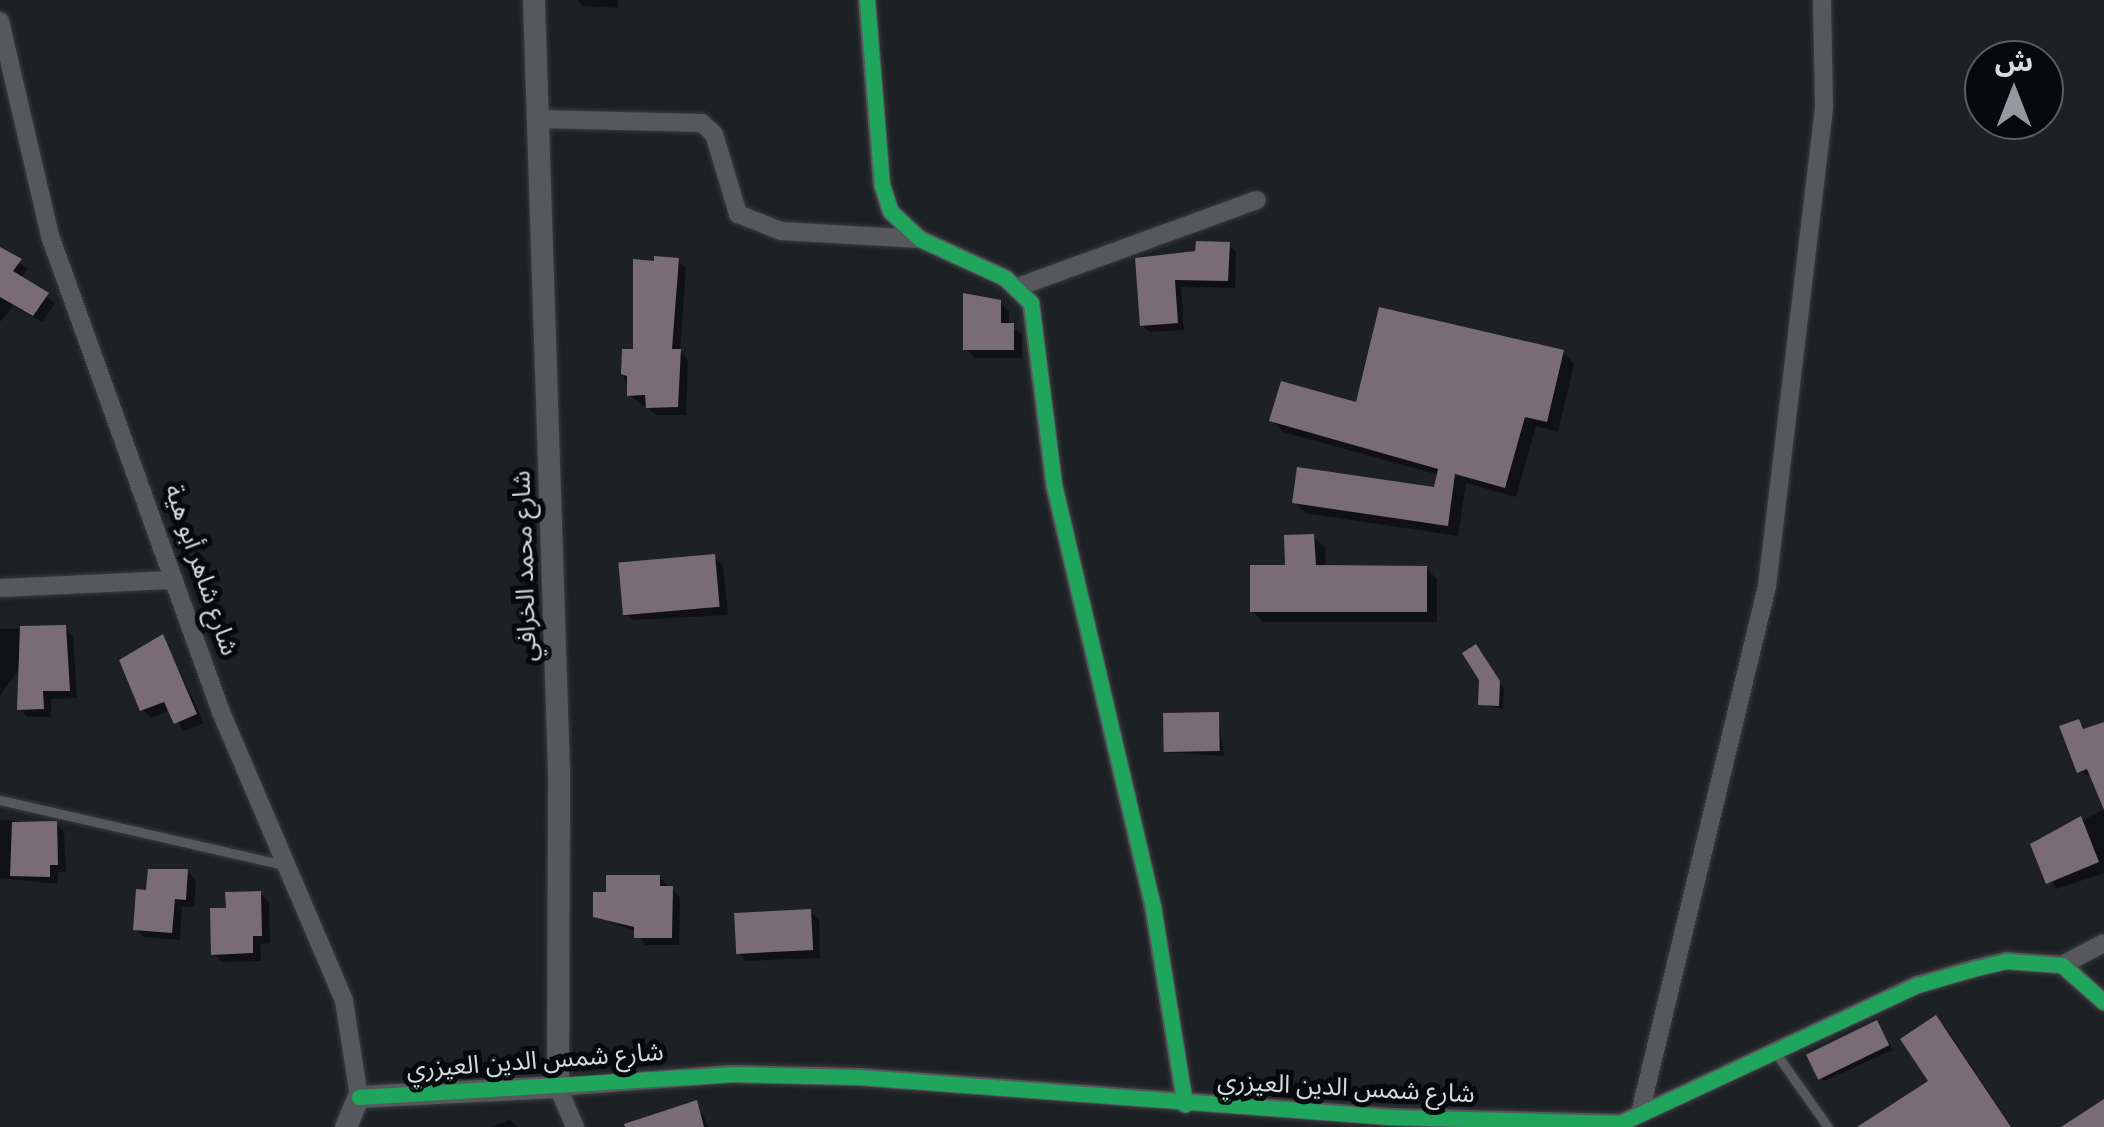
<!DOCTYPE html>
<html>
<head>
<meta charset="utf-8">
<style>
  body { margin:0 }
  #map { position:relative; width:2104px; height:1127px; overflow:hidden; background:#1d2124; font-family:"Times New Roman","Noto Sans Arabic",serif }
  div>[style] { position:absolute }
  .shadow>* { inset:0; background:#0007 }
  .building>* { inset:0; background:#796c75; transform-origin:0 0 }
  .roads { filter:drop-shadow(0 0 2px #393c3f) drop-shadow(0 0 2px #393c3f) }
  .service>* { height:9px; margin:-4.5px; padding:0 4.5px; transform-origin:4.5px; border-radius:4.5px; background:#56585b }
  .minor>* { height:18px; margin:-9px; padding:0 9px; transform-origin:9px; border-radius:9px; background:#56585b }
  .tertiary>* { height:22px; margin:-11px; padding:0 11px; transform-origin:11px; border-radius:11px; background:#56585b }
  .cycleway>* { height:15px; margin:-7.5px; padding:0 7.5px; transform-origin:7.5px; border-radius:7.5px; background:#20a55d }
  span { translate:-50% -50%; white-space:nowrap; text-align:center; line-height:1.15; -webkit-text-stroke:10px #070a0d; paint-order:stroke }
  .street-label { font-size:25px; color:#d6dadf }
  .north { position:absolute; left:1964px; top:40px; width:100px; height:100px; box-sizing:border-box; background:#070a0d; border:2px solid #5a5d61; border-radius:50%; rotate:0deg; font-size:28px; font-weight:700; line-height:40px; text-align:center; color:#d6dadf }
  .north::after { content:''; display:block; margin:auto; width:35px; height:45px; background:#95999e; clip-path:polygon(50% 0,100% 100%,50% 72%,0 100%) }
</style>
</head>
<body>
<div id="map">
  <div class="shadow">
    <i style="clip-path:polygon(577px 0,618px 0,618px 8px,583px 6px)"></i>
    <i style="clip-path:polygon(1228px 245px,1236px 252px,1235px 288px,1181px 287px,1184px 330px,1150px 332px,1142px 325px,1138px 260px)"></i>
    <i style="clip-path:polygon(0 249px,28px 269px,20px 278px,55px 303px,42px 322px,13px 306px,0 322px)"></i>
    <i style="clip-path:polygon(678px 260px,686px 269px,680px 351px,688px 360px,686px 415px,657px 415px,629px 395px,623px 373px)"></i>
    <i style="clip-path:polygon(1000px 302px,1009px 311px,1009px 326px,1022px 334px,1022px 358px,975px 358px,966px 349px)"></i>
    <i style="clip-path:polygon(1563px 352px,1574px 364px,1558px 432px,1536px 426px,1516px 497px,1466px 483px,1458px 536px,1305px 513px,1294px 502px,1436px 490px,1439px 475px,1283px 432px,1272px 420px,1358px 406px)"></i>
    <i style="clip-path:polygon(1313px 536px,1325px 548px,1326px 568px,1426px 568px,1437px 579px,1437px 622px,1263px 622px,1252px 611px)"></i>
    <i style="clip-path:polygon(714px 557px,723px 565px,728px 615px,632px 620px,623px 612px)"></i>
    <i style="clip-path:polygon(65px 628px,73px 637px,77px 698px,51px 699px,51px 717px,28px 717px,19px 709px,19px 670px,0 695px,0 629px)"></i>
    <i style="clip-path:polygon(163px 637px,204px 723px,184px 731px,170px 710px,151px 718px,143px 710px)"></i>
    <i style="clip-path:polygon(1481px 651px,1504px 688px,1503px 709px,1481px 704px)"></i>
    <i style="clip-path:polygon(1218px 714px,1224px 756px,1166px 752px)"></i>
    <i style="clip-path:polygon(2078px 722px,2085px 728px,2104px 724px,2104px 873px,2056px 889px,2033px 845px,2103px 810px,2092px 777px,2079px 771px)"></i>
    <i style="clip-path:polygon(0 820px,56px 824px,64px 832px,66px 872px,58px 872px,57px 884px,0 878px)"></i>
    <i style="clip-path:polygon(187px 871px,196px 880px,194px 907px,182px 906px,180px 940px,144px 937px,136px 929px,149px 893px)"></i>
    <i style="clip-path:polygon(659px 877px,680px 897px,679px 945px,645px 945px,637px 932px,596px 916px,609px 894px)"></i>
    <i style="clip-path:polygon(260px 893px,269px 902px,270px 943px,260px 944px,261px 961px,222px 962px,214px 954px,228px 910px)"></i>
    <i style="clip-path:polygon(810px 911px,819px 920px,820px 958px,746px 961px,738px 952px)"></i>
    <i style="clip-path:polygon(1936px 1018px,1946px 1028px,2012px 1127px,1863px 1127px,1931px 1082px)"></i>
    <i style="clip-path:polygon(1877px 1023px,1893px 1050px,1824px 1081px,1819px 1076px)"></i>
    <i style="clip-path:polygon(696px 1102px,709px 1127px,646px 1127px)"></i>
    <i style="clip-path:polygon(510px 1120px,518px 1127px,491px 1127px)"></i>
  </div>
  <div class="building">
    <i style="clip-path:polygon(1196px 241px,1230px 242px,1228px 281px,1175px 280px,1178px 323px,1140px 326px,1135px 258px,1195px 251px)"></i>
    <i style="clip-path:polygon(0 247px,22px 259px,13px 271px,49px 293px,33px 316px,0 297px)"></i>
    <i style="clip-path:polygon(654px 256px,679px 258px,672px 349px,681px 349px,678px 407px,646px 408px,645px 395px,627px 396px,627px 376px,621px 374px,622px 349px,633px 349px,633px 259px,654px 261px)"></i>
    <i style="clip-path:polygon(963px 293px,1001px 300px,1001px 323px,1014px 323px,1014px 350px,963px 350px)"></i>
    <i style="clip-path:polygon(1379px 307px,1564px 350px,1547px 422px,1525px 417px,1505px 488px,1455px 474px,1448px 526px,1292px 503px,1297px 467px,1434px 487px,1438px 469px,1269px 421px,1281px 381px,1356px 402px)"></i>
    <i style="clip-path:polygon(1314px 534px,1316px 565px,1427px 566px,1427px 612px,1250px 612px,1250px 565px,1285px 565px,1284px 535px)"></i>
    <i style="left:715px;top:554px;width:53px;height:97px;rotate:85deg"></i>
    <i style="clip-path:polygon(66px 625px,70px 691px,43px 691px,44px 709px,17px 710px,20px 626px)"></i>
    <i style="clip-path:polygon(163px 634px,197px 714px,174px 724px,164px 702px,140px 711px,119px 660px)"></i>
    <i style="clip-path:polygon(1476px 644px,1500px 681px,1499px 706px,1478px 705px,1479px 680px,1462px 653px)"></i>
    <i style="left:1219px;top:712px;width:39px;height:56px;rotate:89deg"></i>
    <i style="clip-path:polygon(2079px 719px,2083px 729px,2104px 722px,2104px 810px,2087px 769px,2077px 773px,2059px 726px)"></i>
    <i style="clip-path:polygon(2081px 816px,2099px 862px,2046px 884px,2030px 844px)"></i>
    <i style="clip-path:polygon(57px 821px,58px 865px,50px 865px,50px 877px,10px 876px,12px 822px)"></i>
    <i style="clip-path:polygon(148px 869px,188px 869px,186px 900px,175px 899px,172px 933px,133px 930px,136px 889px,146px 890px)"></i>
    <i style="clip-path:polygon(606px 875px,660px 875px,660px 886px,673px 886px,672px 938px,634px 938px,634px 927px,593px 917px,593px 892px,606px 892px)"></i>
    <i style="clip-path:polygon(261px 891px,262px 936px,253px 936px,253px 953px,211px 955px,210px 908px,226px 908px,225px 892px)"></i>
    <i style="left:811px;top:909px;width:41px;height:77px;rotate:87deg"></i>
    <i style="clip-path:polygon(1936px 1015px,2011px 1127px,1857px 1127px,1928px 1081px,1900px 1039px)"></i>
    <i style="left:1877px;top:1020px;width:28px;height:79px;rotate:64deg"></i>
    <i style="clip-path:polygon(2104px 1099px,2104px 1127px,2061px 1127px)"></i>
    <i style="clip-path:polygon(697px 1100px,704px 1127px,625px 1127px,624px 1124px)"></i>
  </div>
  <div class="roads">
    <div class="service">
      <i style="left:0;top:800px;width:291px;rotate:12.9deg"></i>
      <i style="left:1775px;top:1052px;width:92px;rotate:54.8deg"></i>
    </div>
    <div class="minor">
      <i style="left:867px;top:0;width:186px;rotate:85.4deg"></i>
      <i style="left:882px;top:185px;width:28px;rotate:72deg"></i>
      <i style="left:891px;top:212px;width:40px;rotate:43deg"></i>
      <i style="left:920px;top:239px;width:94px;rotate:24.6deg"></i>
      <i style="left:1005px;top:278px;width:36px;rotate:44deg"></i>
      <i style="left:1031px;top:303px;width:183px;rotate:82.8deg"></i>
      <i style="left:1054px;top:485px;width:433px;rotate:76.8deg"></i>
      <i style="left:1153px;top:907px;width:200px;rotate:80.8deg"></i>
      <i style="left:0;top:21px;width:221px;rotate:76.9deg"></i>
      <i style="left:50px;top:236px;width:506px;rotate:70.24deg"></i>
      <i style="left:221px;top:712px;width:314px;rotate:66.9deg"></i>
      <i style="left:344px;top:1001px;width:97px;rotate:81.1deg"></i>
      <i style="left:539px;top:119px;width:163px;rotate:1.4deg"></i>
      <i style="left:702px;top:123px;width:16px;rotate:43deg"></i>
      <i style="left:714px;top:134px;width:84px;rotate:73.3deg"></i>
      <i style="left:738px;top:214px;width:46px;rotate:21.6deg"></i>
      <i style="left:781px;top:231px;width:139px;rotate:3.3deg"></i>
      <i style="left:1018px;top:287px;width:254px;rotate:-20deg"></i>
      <i style="left:0;top:588px;width:172px;rotate:-2.7deg"></i>
      <i style="left:2062px;top:965px;width:47px;rotate:-27.6deg"></i>
      <i style="left:1640px;top:1113px;width:542px;rotate:-76.45deg"></i>
      <i style="left:1767px;top:586px;width:482px;rotate:-83.2deg"></i>
      <i style="left:1824px;top:107px;width:107px;rotate:-91.1deg"></i>
      <i style="left:575px;top:1127px;width:43px;rotate:-113deg"></i>
      <i style="left:558px;top:1087px;width:173px;rotate:-4.3deg"></i>
      <i style="left:731px;top:1074px;width:128px;rotate:1.3deg"></i>
      <i style="left:859px;top:1077px;width:534px;rotate:4.3deg"></i>
      <i style="left:1391px;top:1117px;width:230px;rotate:1.5deg"></i>
      <i style="left:1621px;top:1123px;width:327px;rotate:-25deg"></i>
      <i style="left:1917px;top:985px;width:61px;rotate:-16.1deg"></i>
      <i style="left:1976px;top:968px;width:32px;rotate:-13deg"></i>
      <i style="left:2007px;top:961px;width:55px;rotate:4.2deg"></i>
      <i style="left:2062px;top:965px;width:56px;rotate:41.4deg"></i>
    </div>
    <div class="tertiary">
      <i style="left:346px;top:1127px;width:33px;rotate:-67deg"></i>
      <i style="left:359px;top:1097px;width:199px;rotate:-2.9deg"></i>
      <i style="left:558px;top:1087px;width:316px;rotate:-89.8deg"></i>
      <i style="left:559px;top:771px;width:771px;rotate:-91.86deg"></i>
    </div>
  </div>
  <div class="cycleway">
    <i style="left:867px;top:0;width:186px;rotate:85.4deg"></i>
    <i style="left:882px;top:185px;width:28px;rotate:72deg"></i>
    <i style="left:891px;top:212px;width:40px;rotate:43deg"></i>
    <i style="left:920px;top:239px;width:94px;rotate:24.6deg"></i>
    <i style="left:1005px;top:278px;width:36px;rotate:44deg"></i>
    <i style="left:1031px;top:303px;width:183px;rotate:82.8deg"></i>
    <i style="left:1054px;top:485px;width:433px;rotate:76.8deg"></i>
    <i style="left:1153px;top:907px;width:200px;rotate:80.8deg"></i>
    <i style="left:359px;top:1097px;width:373px;rotate:-3.5deg"></i>
    <i style="left:731px;top:1074px;width:128px;rotate:1.3deg"></i>
    <i style="left:859px;top:1077px;width:534px;rotate:4.3deg"></i>
    <i style="left:1391px;top:1117px;width:230px;rotate:1.5deg"></i>
    <i style="left:1621px;top:1123px;width:327px;rotate:-25deg"></i>
    <i style="left:1917px;top:985px;width:61px;rotate:-16.1deg"></i>
    <i style="left:1976px;top:968px;width:32px;rotate:-13deg"></i>
    <i style="left:2007px;top:961px;width:55px;rotate:4.2deg"></i>
    <i style="left:2062px;top:965px;width:56px;rotate:41.4deg"></i>
  </div>
  <div class="street-label">
    <span style="left:525px;top:566px;rotate:-92deg">شارع محمد الخرافي</span>
    <span style="left:201px;top:570px;rotate:71deg">شارع شاهر أبو هية</span>
    <span style="left:535px;top:1061px;rotate:-4deg">شارع شمس الدين العيزري</span>
    <span style="left:1346px;top:1088px;rotate:3deg">شارع شمس الدين العيزري</span>
  </div>
  <div class="north">ش</div>
</div>
</body>
</html>
